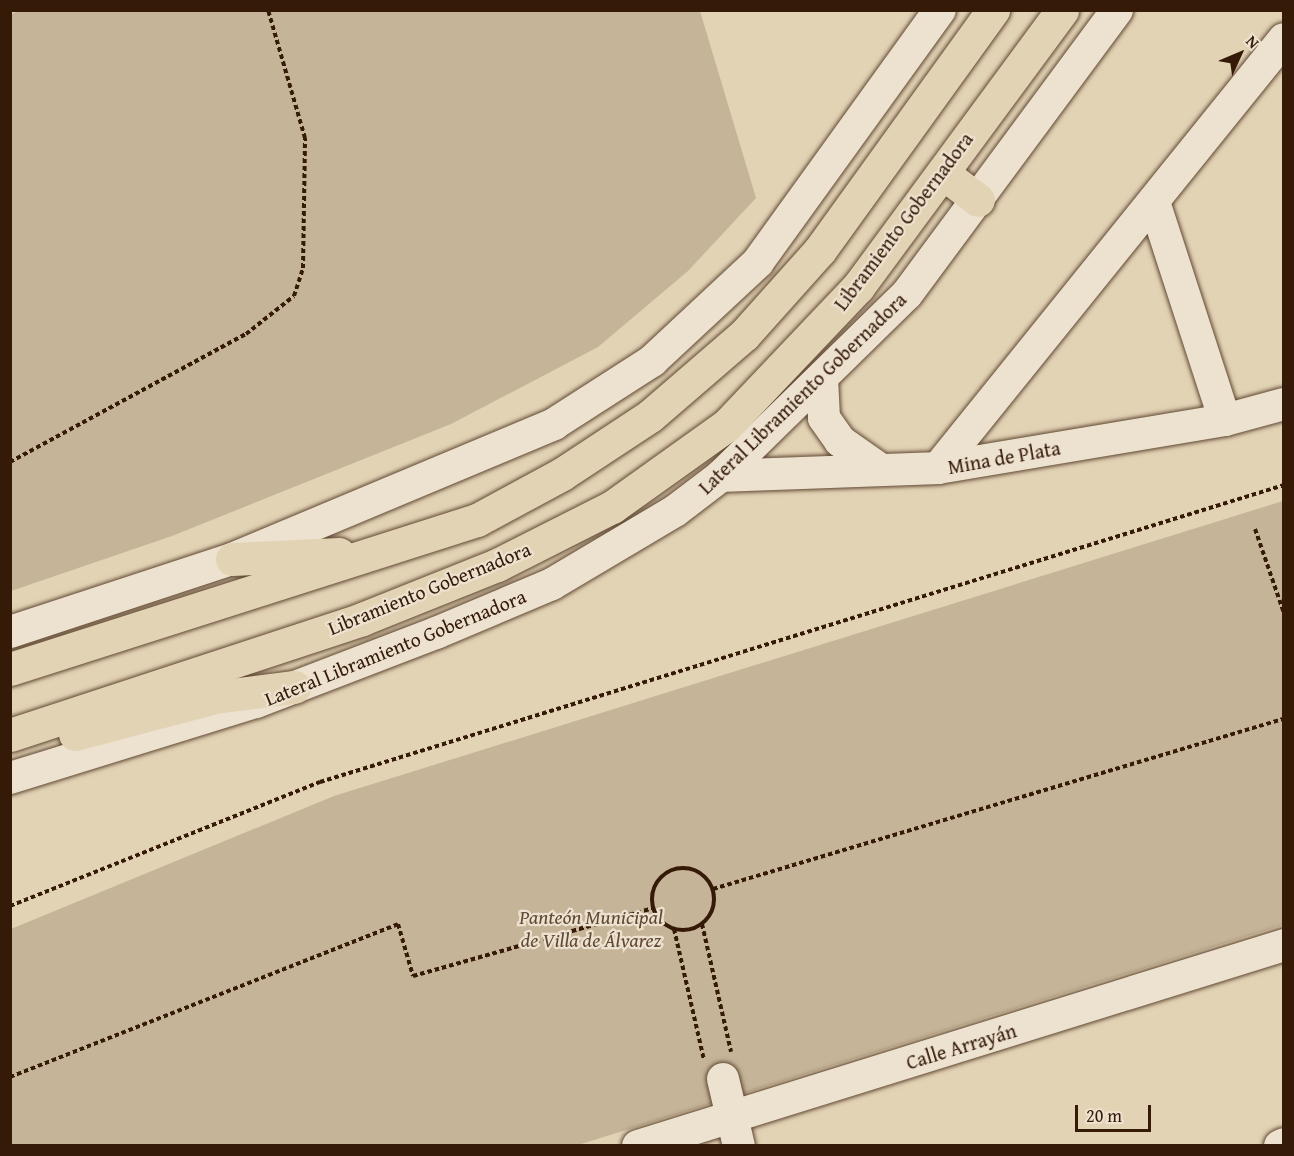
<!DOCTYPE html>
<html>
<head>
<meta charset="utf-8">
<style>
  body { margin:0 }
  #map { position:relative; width:1294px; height:1156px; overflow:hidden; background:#e3d3b5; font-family:"Gentium Book Plus",serif }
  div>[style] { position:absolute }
  .green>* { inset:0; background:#c5b498 }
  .path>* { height:4px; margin-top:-2px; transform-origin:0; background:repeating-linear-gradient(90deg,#351a08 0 4.5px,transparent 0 7.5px) }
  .path>.ring { margin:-2px; padding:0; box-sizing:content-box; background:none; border:4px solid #351a08; border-radius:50% }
  .roads { filter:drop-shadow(0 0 2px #604833) drop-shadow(0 0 2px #604833) }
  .minor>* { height:32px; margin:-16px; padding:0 16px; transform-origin:16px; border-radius:16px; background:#ede2cf }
  .highway>* { height:33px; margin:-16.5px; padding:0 16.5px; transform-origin:16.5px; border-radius:16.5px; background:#e3d3b5 }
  span { translate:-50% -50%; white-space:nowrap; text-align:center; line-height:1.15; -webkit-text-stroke:4.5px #ede2cf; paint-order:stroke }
  .street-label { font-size:20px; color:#351a08 }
  .park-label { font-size:20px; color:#604833; font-style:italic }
  .frame { position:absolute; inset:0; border:12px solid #351a08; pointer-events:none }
  .north { position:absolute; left:1210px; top:24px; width:60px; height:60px; -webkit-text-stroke:4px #ede2cf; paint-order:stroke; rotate:46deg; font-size:16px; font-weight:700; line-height:24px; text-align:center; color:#351a08 }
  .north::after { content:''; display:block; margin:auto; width:21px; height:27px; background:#351a08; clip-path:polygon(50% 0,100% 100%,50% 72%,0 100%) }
  .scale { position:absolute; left:1075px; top:1105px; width:76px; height:27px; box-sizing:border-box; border:3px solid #351a08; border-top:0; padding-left:8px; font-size:18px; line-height:21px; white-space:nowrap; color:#351a08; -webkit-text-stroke:4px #ede2cf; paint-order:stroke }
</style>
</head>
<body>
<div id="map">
  <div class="green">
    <i style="clip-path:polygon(20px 10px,700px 11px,756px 198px,688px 271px,598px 347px,451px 424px,172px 536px,11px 591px,10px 15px)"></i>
    <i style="clip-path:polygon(1283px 501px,1283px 925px,578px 1145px,11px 1146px,11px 929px,334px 796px)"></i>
  </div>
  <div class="path">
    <i style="left:10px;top:462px;width:268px;rotate:-28.5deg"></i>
    <i style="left:246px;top:334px;width:61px;rotate:-38.4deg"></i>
    <i style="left:294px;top:296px;width:29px;rotate:-72deg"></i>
    <i style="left:303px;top:268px;width:130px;rotate:-89.1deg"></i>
    <i style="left:305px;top:138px;width:133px;rotate:-106.1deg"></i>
    <i style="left:1255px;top:529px;width:89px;rotate:71deg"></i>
    <i style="left:1284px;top:695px;width:25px;rotate:90deg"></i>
    <i class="ring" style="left:652px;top:868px;width:58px;height:58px"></i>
    <i style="left:713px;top:889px;width:595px;rotate:-16.61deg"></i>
    <i style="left:10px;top:906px;width:334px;rotate:-21.8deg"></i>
    <i style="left:320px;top:782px;width:1009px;rotate:-17.12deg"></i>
    <i style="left:702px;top:924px;width:131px;rotate:77.2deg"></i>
    <i style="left:674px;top:929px;width:134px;rotate:77.1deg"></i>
    <i style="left:10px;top:1077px;width:417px;rotate:-21.5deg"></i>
    <i style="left:398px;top:924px;width:54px;rotate:73.9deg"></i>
    <i style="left:413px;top:976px;width:249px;rotate:-15.8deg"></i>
  </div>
  <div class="roads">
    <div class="minor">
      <i style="left:1155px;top:205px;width:226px;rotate:72deg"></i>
      <i style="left:822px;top:378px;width:40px;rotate:87.1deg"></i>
      <i style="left:824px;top:418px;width:28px;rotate:55deg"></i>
      <i style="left:840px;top:441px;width:45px;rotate:35.1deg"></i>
      <i style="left:938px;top:468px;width:551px;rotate:-51.11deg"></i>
      <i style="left:721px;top:476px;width:217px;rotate:-2.1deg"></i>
      <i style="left:938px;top:468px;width:291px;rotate:-9.5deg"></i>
      <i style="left:1225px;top:420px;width:61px;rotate:-15.2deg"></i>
      <i style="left:10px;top:632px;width:234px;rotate:-18.2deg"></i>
      <i style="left:232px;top:559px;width:349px;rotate:-22.7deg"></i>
      <i style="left:554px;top:424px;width:117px;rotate:-32.7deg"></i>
      <i style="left:652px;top:361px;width:145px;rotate:-43deg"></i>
      <i style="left:758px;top:262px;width:311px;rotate:-54.2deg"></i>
      <i style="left:10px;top:778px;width:257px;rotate:-17.2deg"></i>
      <i style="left:256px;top:702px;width:193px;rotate:-21deg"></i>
      <i style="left:436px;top:633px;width:126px;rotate:-22.9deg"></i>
      <i style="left:552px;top:584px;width:143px;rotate:-30.7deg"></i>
      <i style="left:675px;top:511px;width:58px;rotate:-37.3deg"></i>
      <i style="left:721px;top:476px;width:260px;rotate:-44.4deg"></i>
      <i style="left:907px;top:294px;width:353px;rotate:-53.5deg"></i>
      <i style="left:723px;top:1079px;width:69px;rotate:76.6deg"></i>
      <i style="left:638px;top:1146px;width:677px;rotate:-17.28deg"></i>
      <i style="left:1280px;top:1146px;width:4px;rotate:-27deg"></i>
    </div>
    <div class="highway">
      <i style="left:943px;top:173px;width:44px;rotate:37.6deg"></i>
      <i style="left:232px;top:559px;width:107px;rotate:-2.7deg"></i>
      <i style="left:10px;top:669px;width:490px;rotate:-17.7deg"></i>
      <i style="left:477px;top:520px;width:97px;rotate:-28.4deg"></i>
      <i style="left:562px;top:474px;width:105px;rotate:-33.4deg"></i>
      <i style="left:650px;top:416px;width:124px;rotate:-40.8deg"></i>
      <i style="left:744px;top:335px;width:114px;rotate:-48.2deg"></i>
      <i style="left:820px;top:250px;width:296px;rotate:-54.2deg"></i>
      <i style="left:75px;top:734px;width:145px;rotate:-14.8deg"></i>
      <i style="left:215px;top:697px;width:80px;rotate:-7.2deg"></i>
      <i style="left:10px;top:735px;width:371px;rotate:-18.2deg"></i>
      <i style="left:362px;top:619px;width:145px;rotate:-21.8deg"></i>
      <i style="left:497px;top:565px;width:129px;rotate:-26.8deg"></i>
      <i style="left:612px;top:507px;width:141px;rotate:-35.5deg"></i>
      <i style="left:727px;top:425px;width:190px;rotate:-46.5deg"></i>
      <i style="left:858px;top:287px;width:344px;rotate:-53.6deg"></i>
    </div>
  </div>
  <div class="street-label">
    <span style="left:903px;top:221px;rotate:-53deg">Libramiento Gobernadora</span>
    <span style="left:802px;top:393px;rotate:-44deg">Lateral Libramiento Gobernadora</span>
    <span style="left:1004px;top:457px;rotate:-10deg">Mina de Plata</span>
    <span style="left:429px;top:588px;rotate:-22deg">Libramiento Gobernadora</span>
    <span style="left:395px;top:647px;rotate:-22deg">Lateral Libramiento Gobernadora</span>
    <span style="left:961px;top:1046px;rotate:-17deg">Calle Arrayán</span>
  </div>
  <div class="park-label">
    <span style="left:591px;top:928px">Panteón Municipal<br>de Villa de Álvarez</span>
  </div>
  <div class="frame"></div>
  <div class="north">N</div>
  <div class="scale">20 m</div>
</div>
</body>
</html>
